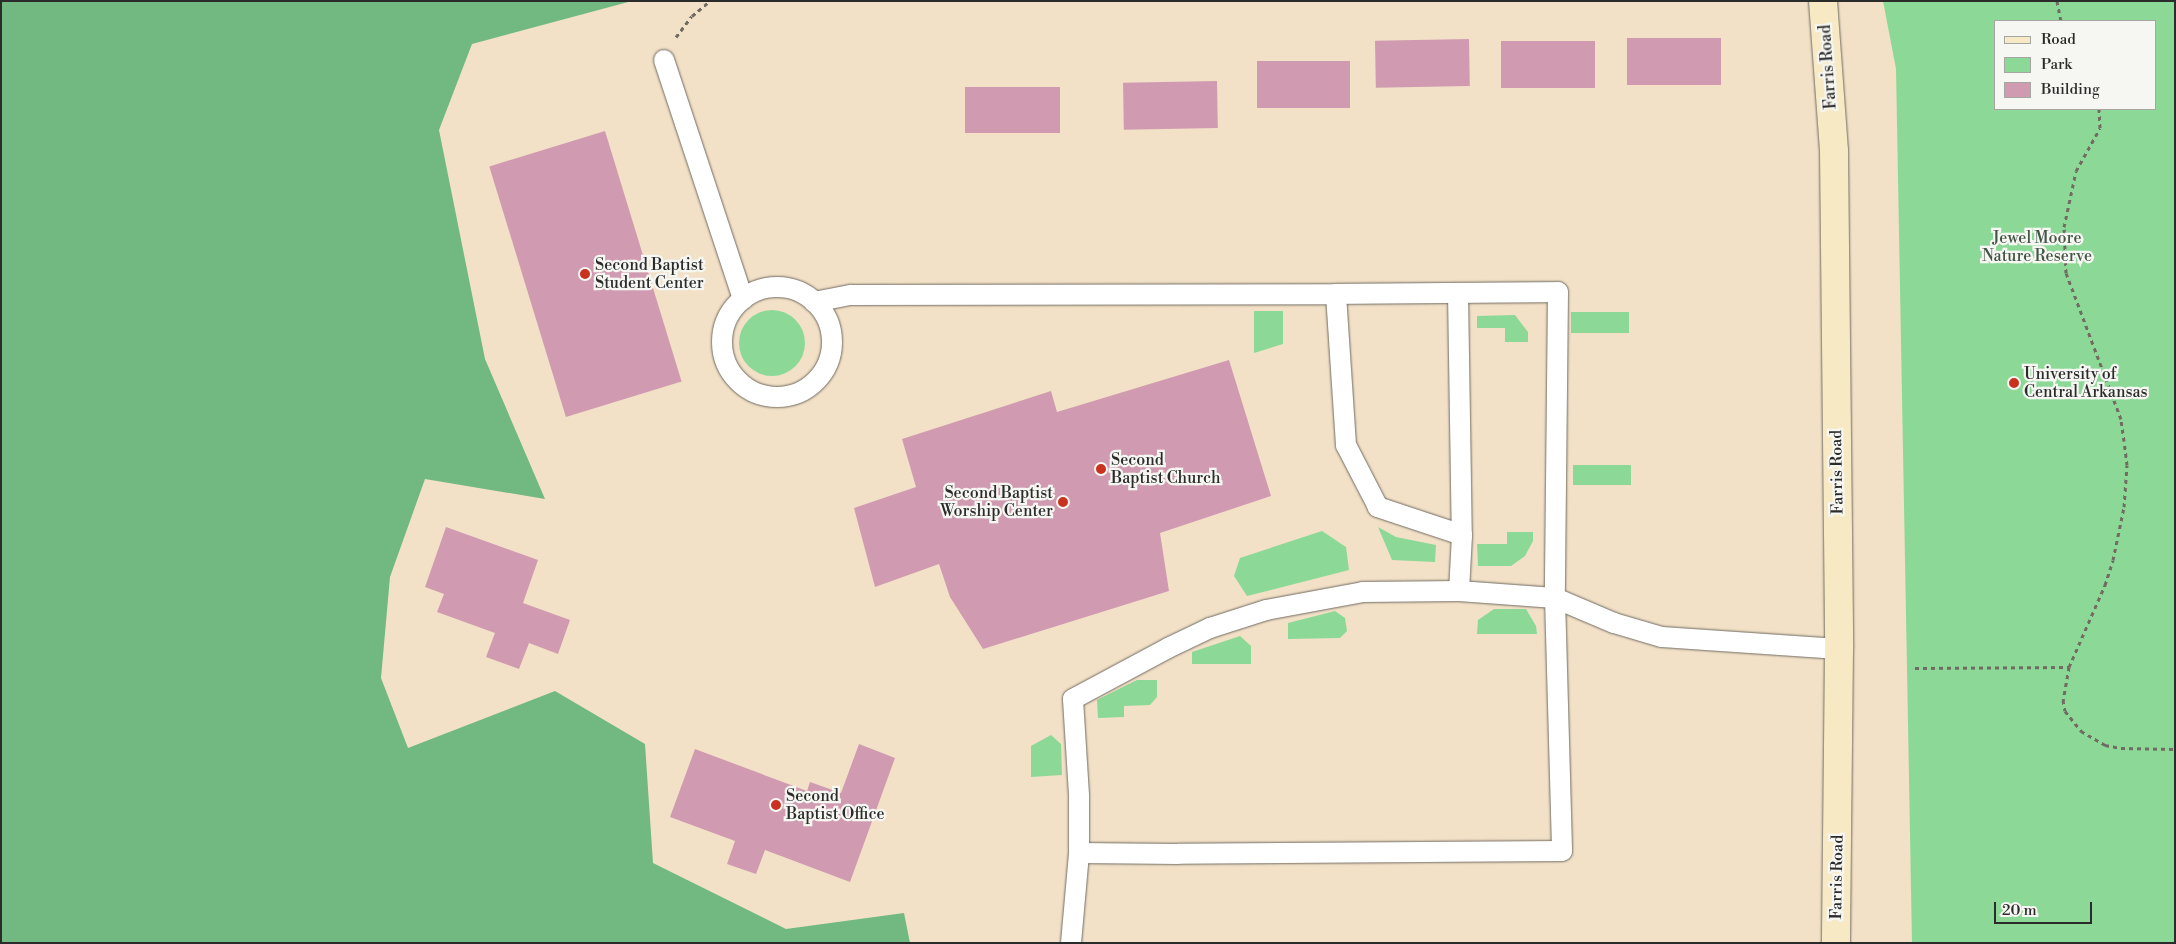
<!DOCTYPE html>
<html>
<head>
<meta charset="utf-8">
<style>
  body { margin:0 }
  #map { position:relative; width:2176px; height:944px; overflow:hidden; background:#f2e1c7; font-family:"Libre Bodoni",serif }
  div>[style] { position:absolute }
  .green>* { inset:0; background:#8cd997; transform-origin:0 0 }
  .round { border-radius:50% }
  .forest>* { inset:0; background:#71b980 }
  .building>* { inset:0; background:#d09bb1; transform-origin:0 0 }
  .path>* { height:3px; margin-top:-1.5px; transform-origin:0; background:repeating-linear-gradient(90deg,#716b62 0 4px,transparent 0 8px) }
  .roads { filter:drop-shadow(0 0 1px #716b62) drop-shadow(0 0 1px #716b62) }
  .lane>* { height:20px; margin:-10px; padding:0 10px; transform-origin:10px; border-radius:10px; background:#fff }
  .lane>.ring { margin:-10px; padding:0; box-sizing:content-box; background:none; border:20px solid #fff; border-radius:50% }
  .secondary>* { height:28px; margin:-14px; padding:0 14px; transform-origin:14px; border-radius:14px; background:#f6e9c3 }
  .dots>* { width:14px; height:14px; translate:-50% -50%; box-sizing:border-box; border:2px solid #f6f6f2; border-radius:50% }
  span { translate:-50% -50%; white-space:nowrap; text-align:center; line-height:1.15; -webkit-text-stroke:4.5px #f6f6f2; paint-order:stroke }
  .street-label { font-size:16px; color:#2b2b2b }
  .park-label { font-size:16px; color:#435646 }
  .poi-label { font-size:16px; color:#2b2b2b }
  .left { translate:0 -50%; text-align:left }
  .right { translate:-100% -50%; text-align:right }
  .frame { position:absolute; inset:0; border:2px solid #2b2b2b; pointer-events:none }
  .legend { position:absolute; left:1994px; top:20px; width:162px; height:90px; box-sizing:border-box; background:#f6f6f2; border:1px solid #a5a5a2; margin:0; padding:6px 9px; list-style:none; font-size:15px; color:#2b2b2b }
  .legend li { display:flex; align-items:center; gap:10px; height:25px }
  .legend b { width:25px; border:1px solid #a5a5a2 }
  .scale { position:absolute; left:1994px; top:902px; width:98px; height:22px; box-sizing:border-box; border:2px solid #2b2b2b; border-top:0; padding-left:6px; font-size:15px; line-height:18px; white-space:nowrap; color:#2b2b2b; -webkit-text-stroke:4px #f6f6f2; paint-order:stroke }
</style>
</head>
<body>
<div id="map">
  <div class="green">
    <i style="clip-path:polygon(evenodd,1883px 1px,2175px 1px,2175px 943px,1912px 943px,1896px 69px,1883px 1px,1995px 21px,2155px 21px,2155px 109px,1995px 109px,1995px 21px)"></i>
    <i class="round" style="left:739px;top:310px;width:66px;height:66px"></i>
    <i style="clip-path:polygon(1254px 311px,1283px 311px,1283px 344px,1254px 353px)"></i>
    <i style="left:1629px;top:312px;width:21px;height:58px;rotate:90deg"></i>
    <i style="clip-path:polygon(1515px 315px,1528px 332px,1528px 342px,1505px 342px,1505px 328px,1477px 328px,1477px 316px)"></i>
    <i style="left:1573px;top:465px;width:58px;height:20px"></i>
    <i style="clip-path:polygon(1378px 527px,1396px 537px,1436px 545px,1435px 562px,1392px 560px)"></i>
    <i style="clip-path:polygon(1322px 531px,1346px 547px,1349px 570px,1247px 596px,1234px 576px,1240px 558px)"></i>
    <i style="clip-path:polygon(1507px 532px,1533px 532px,1533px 541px,1525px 556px,1511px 566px,1478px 566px,1477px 544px,1507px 544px)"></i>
    <i style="clip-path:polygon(1494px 609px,1526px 609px,1536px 626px,1537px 634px,1477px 634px,1478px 620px)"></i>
    <i style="clip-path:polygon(1335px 611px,1345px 618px,1347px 631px,1340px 638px,1288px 639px,1288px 623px)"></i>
    <i style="clip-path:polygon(1240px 636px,1251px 646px,1251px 664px,1192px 664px,1192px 652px)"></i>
    <i style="clip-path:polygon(1137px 680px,1157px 680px,1157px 697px,1150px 705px,1124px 706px,1124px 717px,1098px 718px,1097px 700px)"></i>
    <i style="clip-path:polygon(1051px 735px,1061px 744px,1062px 775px,1031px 777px,1031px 746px)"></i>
  </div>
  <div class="forest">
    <i style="clip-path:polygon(1px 1px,632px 1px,472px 44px,439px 130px,485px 359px,545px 499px,425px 479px,390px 577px,381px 678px,408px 748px,555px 691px,645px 744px,653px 863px,786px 929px,904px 913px,910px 943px,1px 943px)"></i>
  </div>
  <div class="building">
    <i style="left:1721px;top:38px;width:47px;height:94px;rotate:90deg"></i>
    <i style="left:1469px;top:39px;width:47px;height:94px;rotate:89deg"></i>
    <i style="left:1595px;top:41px;width:47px;height:94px;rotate:90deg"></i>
    <i style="left:1257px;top:61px;width:93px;height:47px"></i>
    <i style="left:1217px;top:81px;width:47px;height:94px;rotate:89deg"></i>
    <i style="left:1060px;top:87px;width:46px;height:95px;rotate:90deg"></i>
    <i style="left:605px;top:131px;width:262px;height:121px;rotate:73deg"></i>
    <i style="clip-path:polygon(1229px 360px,1271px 496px,1160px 533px,1169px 591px,983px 649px,950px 597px,939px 564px,875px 587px,854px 508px,916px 487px,902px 439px,1051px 391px,1057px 412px)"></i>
    <i style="clip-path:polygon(446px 527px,538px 560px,523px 603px,570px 620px,558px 654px,529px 643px,519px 669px,486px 657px,495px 633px,437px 612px,444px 594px,425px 587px)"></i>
    <i style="clip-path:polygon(859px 744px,895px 758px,850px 882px,765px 850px,756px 874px,727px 864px,735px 841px,670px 817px,695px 749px,807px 791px,810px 782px,841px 793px)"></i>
  </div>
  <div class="path">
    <i style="left:2057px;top:1px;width:20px;rotate:79deg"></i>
    <i style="left:676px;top:37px;width:26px;rotate:-53deg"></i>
    <i style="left:692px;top:16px;width:23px;rotate:-40deg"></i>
    <i style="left:2069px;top:667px;width:34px;rotate:100deg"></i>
    <i style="left:2063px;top:700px;width:11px;rotate:80deg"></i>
    <i style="left:2065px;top:711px;width:26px;rotate:51deg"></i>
    <i style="left:2081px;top:731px;width:28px;rotate:30deg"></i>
    <i style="left:2105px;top:745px;width:16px;rotate:11deg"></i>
    <i style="left:2121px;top:748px;width:54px;rotate:1.1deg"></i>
    <i style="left:1915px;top:668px;width:154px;rotate:-0.4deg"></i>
    <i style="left:2069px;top:667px;width:90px;rotate:-66.3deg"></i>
    <i style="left:2105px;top:585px;width:26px;rotate:-72deg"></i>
    <i style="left:2113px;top:560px;width:54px;rotate:-78.3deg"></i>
    <i style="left:2124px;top:507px;width:42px;rotate:-85.9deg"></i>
    <i style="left:2127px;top:465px;width:24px;rotate:-97deg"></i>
    <i style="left:2124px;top:441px;width:22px;rotate:-98deg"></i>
    <i style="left:2121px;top:419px;width:156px;rotate:-110.6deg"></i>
    <i style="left:2066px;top:273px;width:46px;rotate:-92.5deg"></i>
    <i style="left:2064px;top:227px;width:57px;rotate:-77.9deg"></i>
    <i style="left:2076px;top:171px;width:49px;rotate:-60.8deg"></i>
    <i style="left:2100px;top:128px;width:19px;rotate:-93deg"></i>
  </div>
  <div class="roads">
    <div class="lane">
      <i style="left:664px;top:60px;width:252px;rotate:71.7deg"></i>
      <i class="ring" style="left:722px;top:287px;width:90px;height:90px"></i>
      <i style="left:1458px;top:293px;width:242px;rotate:89.1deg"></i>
      <i style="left:814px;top:302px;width:38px;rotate:-11deg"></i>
      <i style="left:851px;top:295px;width:485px;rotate:-0.1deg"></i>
      <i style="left:1459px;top:591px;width:96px;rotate:4.2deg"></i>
      <i style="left:1555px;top:598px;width:64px;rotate:23deg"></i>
      <i style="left:1614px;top:623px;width:50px;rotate:16.3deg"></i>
      <i style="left:1662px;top:637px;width:177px;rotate:3.9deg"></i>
      <i style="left:1071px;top:943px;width:90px;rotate:-84.9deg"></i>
      <i style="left:1079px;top:853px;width:58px;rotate:-90deg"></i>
      <i style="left:1079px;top:795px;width:96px;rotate:-93.6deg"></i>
      <i style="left:1073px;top:699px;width:108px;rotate:-28.2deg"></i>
      <i style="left:1168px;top:648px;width:47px;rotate:-25.5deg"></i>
      <i style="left:1210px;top:628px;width:59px;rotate:-17.8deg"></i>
      <i style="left:1266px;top:610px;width:99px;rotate:-10.5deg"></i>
      <i style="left:1363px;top:592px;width:96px;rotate:-0.6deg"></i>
      <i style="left:1459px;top:591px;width:56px;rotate:-86.9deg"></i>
      <i style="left:1462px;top:535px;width:89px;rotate:-161.6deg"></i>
      <i style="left:1378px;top:507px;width:70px;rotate:-117.3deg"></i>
      <i style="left:1346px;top:445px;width:151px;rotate:-93.8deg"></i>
      <i style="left:1336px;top:294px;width:222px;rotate:-0.5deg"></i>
      <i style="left:1558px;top:292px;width:306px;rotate:90.6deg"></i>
      <i style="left:1555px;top:598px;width:253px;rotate:88.4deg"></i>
      <i style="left:1562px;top:851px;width:384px;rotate:179.6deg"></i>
      <i style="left:1178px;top:854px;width:99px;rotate:-179.4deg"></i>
    </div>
    <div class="secondary">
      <i style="left:1823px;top:1px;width:150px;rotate:85.8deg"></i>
      <i style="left:1834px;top:151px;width:498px;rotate:89.4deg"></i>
      <i style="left:1839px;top:649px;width:294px;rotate:90.6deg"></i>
    </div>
  </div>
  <div class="dots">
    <i style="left:585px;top:274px;background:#c8321e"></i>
    <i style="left:2014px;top:383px;background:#c8321e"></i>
    <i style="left:1101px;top:469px;background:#c8321e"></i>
    <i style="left:1063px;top:502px;background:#c8321e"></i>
    <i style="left:776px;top:805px;background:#c8321e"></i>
  </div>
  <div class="street-label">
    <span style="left:1828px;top:67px;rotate:-94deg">Farris Road</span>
    <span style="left:1837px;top:472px;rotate:-91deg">Farris Road</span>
    <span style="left:1837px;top:877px;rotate:-89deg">Farris Road</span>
  </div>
  <div class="park-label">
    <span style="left:2037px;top:247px">Jewel Moore<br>Nature Reserve</span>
  </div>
  <div class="poi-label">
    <span class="left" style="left:595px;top:274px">Second Baptist<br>Student Center</span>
    <span class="left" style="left:2024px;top:383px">University of<br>Central Arkansas</span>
    <span class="left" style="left:1111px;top:469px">Second<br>Baptist Church</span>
    <span class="right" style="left:1053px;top:502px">Second Baptist<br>Worship Center</span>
    <span class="left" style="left:786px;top:805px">Second<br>Baptist Office</span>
  </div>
  <div class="frame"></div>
  <ul class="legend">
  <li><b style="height:6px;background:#f6e9c3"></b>Road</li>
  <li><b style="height:14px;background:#8cd997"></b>Park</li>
  <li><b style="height:14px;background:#d09bb1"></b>Building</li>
  </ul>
  <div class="scale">20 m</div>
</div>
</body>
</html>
